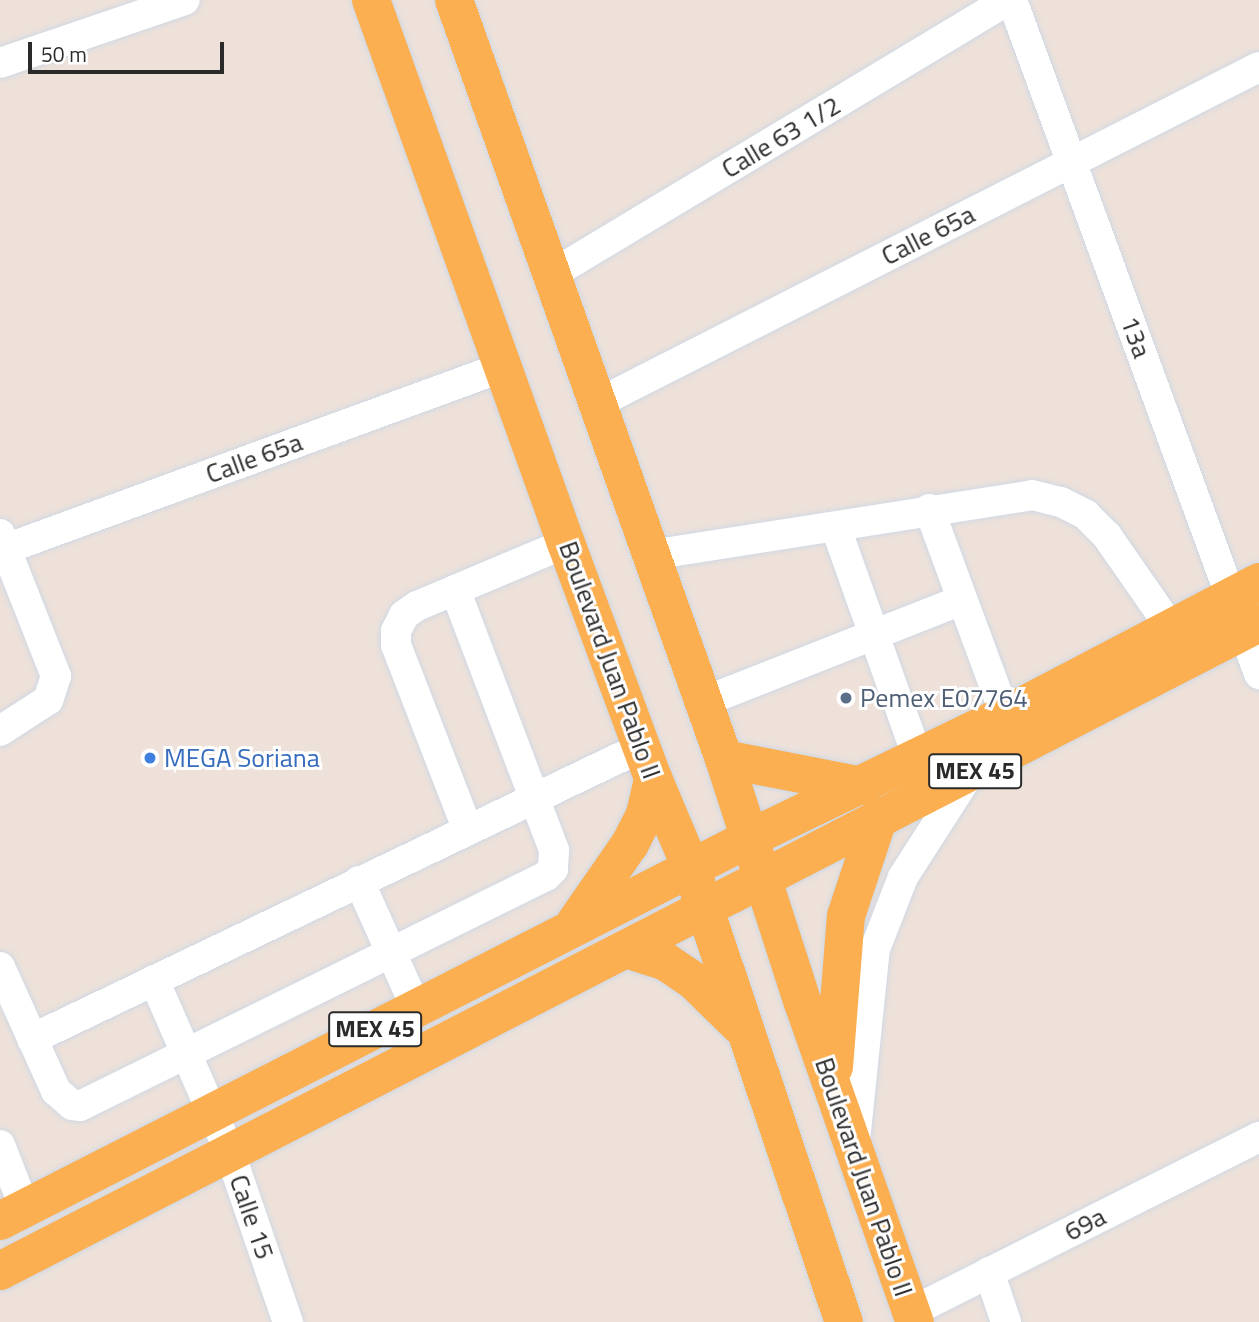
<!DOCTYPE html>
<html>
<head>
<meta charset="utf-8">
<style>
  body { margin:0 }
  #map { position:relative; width:1259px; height:1322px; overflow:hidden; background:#ede1da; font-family:"Titillium Web",sans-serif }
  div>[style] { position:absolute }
  .roads { filter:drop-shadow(0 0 2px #cfd8e4) drop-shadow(0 0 2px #cfd8e4) }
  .minor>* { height:30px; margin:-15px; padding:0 15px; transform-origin:15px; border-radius:15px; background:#fff }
  .major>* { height:38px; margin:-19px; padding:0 19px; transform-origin:19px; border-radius:19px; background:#fbaf51 }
  .dots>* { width:19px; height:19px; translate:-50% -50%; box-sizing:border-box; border:4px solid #fff; border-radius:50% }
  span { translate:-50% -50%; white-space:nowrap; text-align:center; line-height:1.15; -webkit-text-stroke:6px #fff; paint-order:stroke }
  .shield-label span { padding:2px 5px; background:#fff; border:2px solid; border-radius:5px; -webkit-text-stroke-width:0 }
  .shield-label { font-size:24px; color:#2a2a2a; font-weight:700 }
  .street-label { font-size:26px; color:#2a2a2a }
  .service-label { font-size:26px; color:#4e5e75 }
  .left { translate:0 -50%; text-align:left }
  .shop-label { font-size:26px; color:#366cbe }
  .scale { position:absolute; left:28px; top:42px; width:196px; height:32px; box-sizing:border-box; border:4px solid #2a2a2a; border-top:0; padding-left:9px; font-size:21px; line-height:24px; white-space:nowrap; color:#2a2a2a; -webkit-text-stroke:5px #fff; paint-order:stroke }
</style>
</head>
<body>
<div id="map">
  <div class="roads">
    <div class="minor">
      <i style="left:1012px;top:0;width:718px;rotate:69.87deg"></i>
      <i style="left:0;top:63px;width:195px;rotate:-18.8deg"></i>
      <i style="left:554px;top:273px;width:530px;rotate:-31.02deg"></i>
      <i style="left:598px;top:403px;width:741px;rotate:-26.95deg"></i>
      <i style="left:929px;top:509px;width:220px;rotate:69.7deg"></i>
      <i style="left:836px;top:528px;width:244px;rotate:70.4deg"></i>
      <i style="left:0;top:534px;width:153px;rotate:68.5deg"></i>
      <i style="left:56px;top:676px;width:25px;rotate:108deg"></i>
      <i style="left:48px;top:700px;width:57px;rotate:147.1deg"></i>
      <i style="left:0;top:551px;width:536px;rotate:-20.09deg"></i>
      <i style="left:651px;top:555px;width:386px;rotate:-8.9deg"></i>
      <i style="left:1032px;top:495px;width:30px;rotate:14deg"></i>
      <i style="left:1061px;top:502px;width:28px;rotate:27deg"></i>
      <i style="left:1086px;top:515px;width:30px;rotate:45deg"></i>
      <i style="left:1107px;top:536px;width:112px;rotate:55.2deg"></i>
      <i style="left:703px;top:702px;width:278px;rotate:-21.5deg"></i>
      <i style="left:467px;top:828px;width:196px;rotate:-111.2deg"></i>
      <i style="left:396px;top:645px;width:14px;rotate:-90deg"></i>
      <i style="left:396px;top:631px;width:18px;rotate:-63deg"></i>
      <i style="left:404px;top:615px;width:16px;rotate:-35deg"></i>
      <i style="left:417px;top:606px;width:162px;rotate:-22.9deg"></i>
      <i style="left:359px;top:881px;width:139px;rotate:65.8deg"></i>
      <i style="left:0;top:967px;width:136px;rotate:65.7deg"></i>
      <i style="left:56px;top:1091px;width:21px;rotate:41deg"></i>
      <i style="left:72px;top:1105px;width:8px;rotate:7deg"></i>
      <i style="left:80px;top:1106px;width:520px;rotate:-26.27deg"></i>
      <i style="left:546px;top:876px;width:10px;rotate:-45deg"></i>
      <i style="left:553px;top:869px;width:19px;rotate:-87deg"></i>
      <i style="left:554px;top:850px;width:278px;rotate:-110.8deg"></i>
      <i style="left:154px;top:980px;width:189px;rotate:66.3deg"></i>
      <i style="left:230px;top:1153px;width:179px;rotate:71.1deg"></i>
      <i style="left:32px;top:1039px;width:676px;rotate:-25.58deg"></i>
      <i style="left:855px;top:1141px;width:193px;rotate:-84.1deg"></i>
      <i style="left:875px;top:949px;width:77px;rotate:-68.7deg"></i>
      <i style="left:903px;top:877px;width:122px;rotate:-57.3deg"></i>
      <i style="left:0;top:1145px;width:69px;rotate:68.7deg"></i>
      <i style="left:989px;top:1272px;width:53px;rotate:71.2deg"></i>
      <i style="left:911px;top:1312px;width:390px;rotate:-26.7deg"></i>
    </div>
    <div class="major">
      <i style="left:371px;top:0;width:577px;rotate:70.25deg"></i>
      <i style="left:566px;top:543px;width:251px;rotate:69.7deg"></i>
      <i style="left:653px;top:778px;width:98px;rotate:67.1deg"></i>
      <i style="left:691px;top:868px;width:479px;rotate:71.4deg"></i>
      <i style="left:454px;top:0;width:806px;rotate:70.42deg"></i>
      <i style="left:724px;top:759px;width:256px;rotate:72.1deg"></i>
      <i style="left:803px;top:1003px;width:338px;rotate:70.7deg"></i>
      <i style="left:724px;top:759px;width:142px;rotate:11deg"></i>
      <i style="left:575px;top:923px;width:96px;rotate:-55.2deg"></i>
      <i style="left:630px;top:844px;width:34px;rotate:-63deg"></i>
      <i style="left:645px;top:814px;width:37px;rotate:-77deg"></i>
      <i style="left:629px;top:950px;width:39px;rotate:18deg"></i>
      <i style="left:666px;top:962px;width:34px;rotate:34deg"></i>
      <i style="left:694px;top:981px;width:64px;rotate:44.4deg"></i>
      <i style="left:834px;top:1067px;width:151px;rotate:-85.5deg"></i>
      <i style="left:846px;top:916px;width:99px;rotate:-71.7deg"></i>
      <i style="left:0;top:1221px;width:842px;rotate:-27.05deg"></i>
      <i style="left:750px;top:838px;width:283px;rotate:-25.8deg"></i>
      <i style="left:1005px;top:715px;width:287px;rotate:-27.6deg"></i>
      <i style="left:0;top:1271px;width:1416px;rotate:-27.23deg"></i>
    </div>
  </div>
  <div class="dots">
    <i style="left:846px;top:698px;background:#5c6f8a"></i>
    <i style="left:150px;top:758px;background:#3f7fe0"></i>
  </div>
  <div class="shield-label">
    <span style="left:975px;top:771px">MEX 45</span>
    <span style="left:375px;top:1029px">MEX 45</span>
  </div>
  <div class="street-label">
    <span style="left:781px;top:137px;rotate:-31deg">Calle 63 1/2</span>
    <span style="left:928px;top:235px;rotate:-27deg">Calle 65a</span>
    <span style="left:1136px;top:337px;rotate:70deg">13a</span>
    <span style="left:254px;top:458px;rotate:-20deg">Calle 65a</span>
    <span style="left:610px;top:660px;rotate:70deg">Boulevard Juan Pablo II</span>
    <span style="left:864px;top:1177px;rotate:71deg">Boulevard Juan Pablo II</span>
    <span style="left:252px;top:1217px;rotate:71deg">Calle 15</span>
    <span style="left:1085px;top:1224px;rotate:-27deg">69a</span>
  </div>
  <div class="service-label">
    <span class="left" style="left:860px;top:698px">Pemex E07764</span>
  </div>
  <div class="shop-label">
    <span class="left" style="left:164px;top:758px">MEGA Soriana</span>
  </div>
  <div class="scale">50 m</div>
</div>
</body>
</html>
